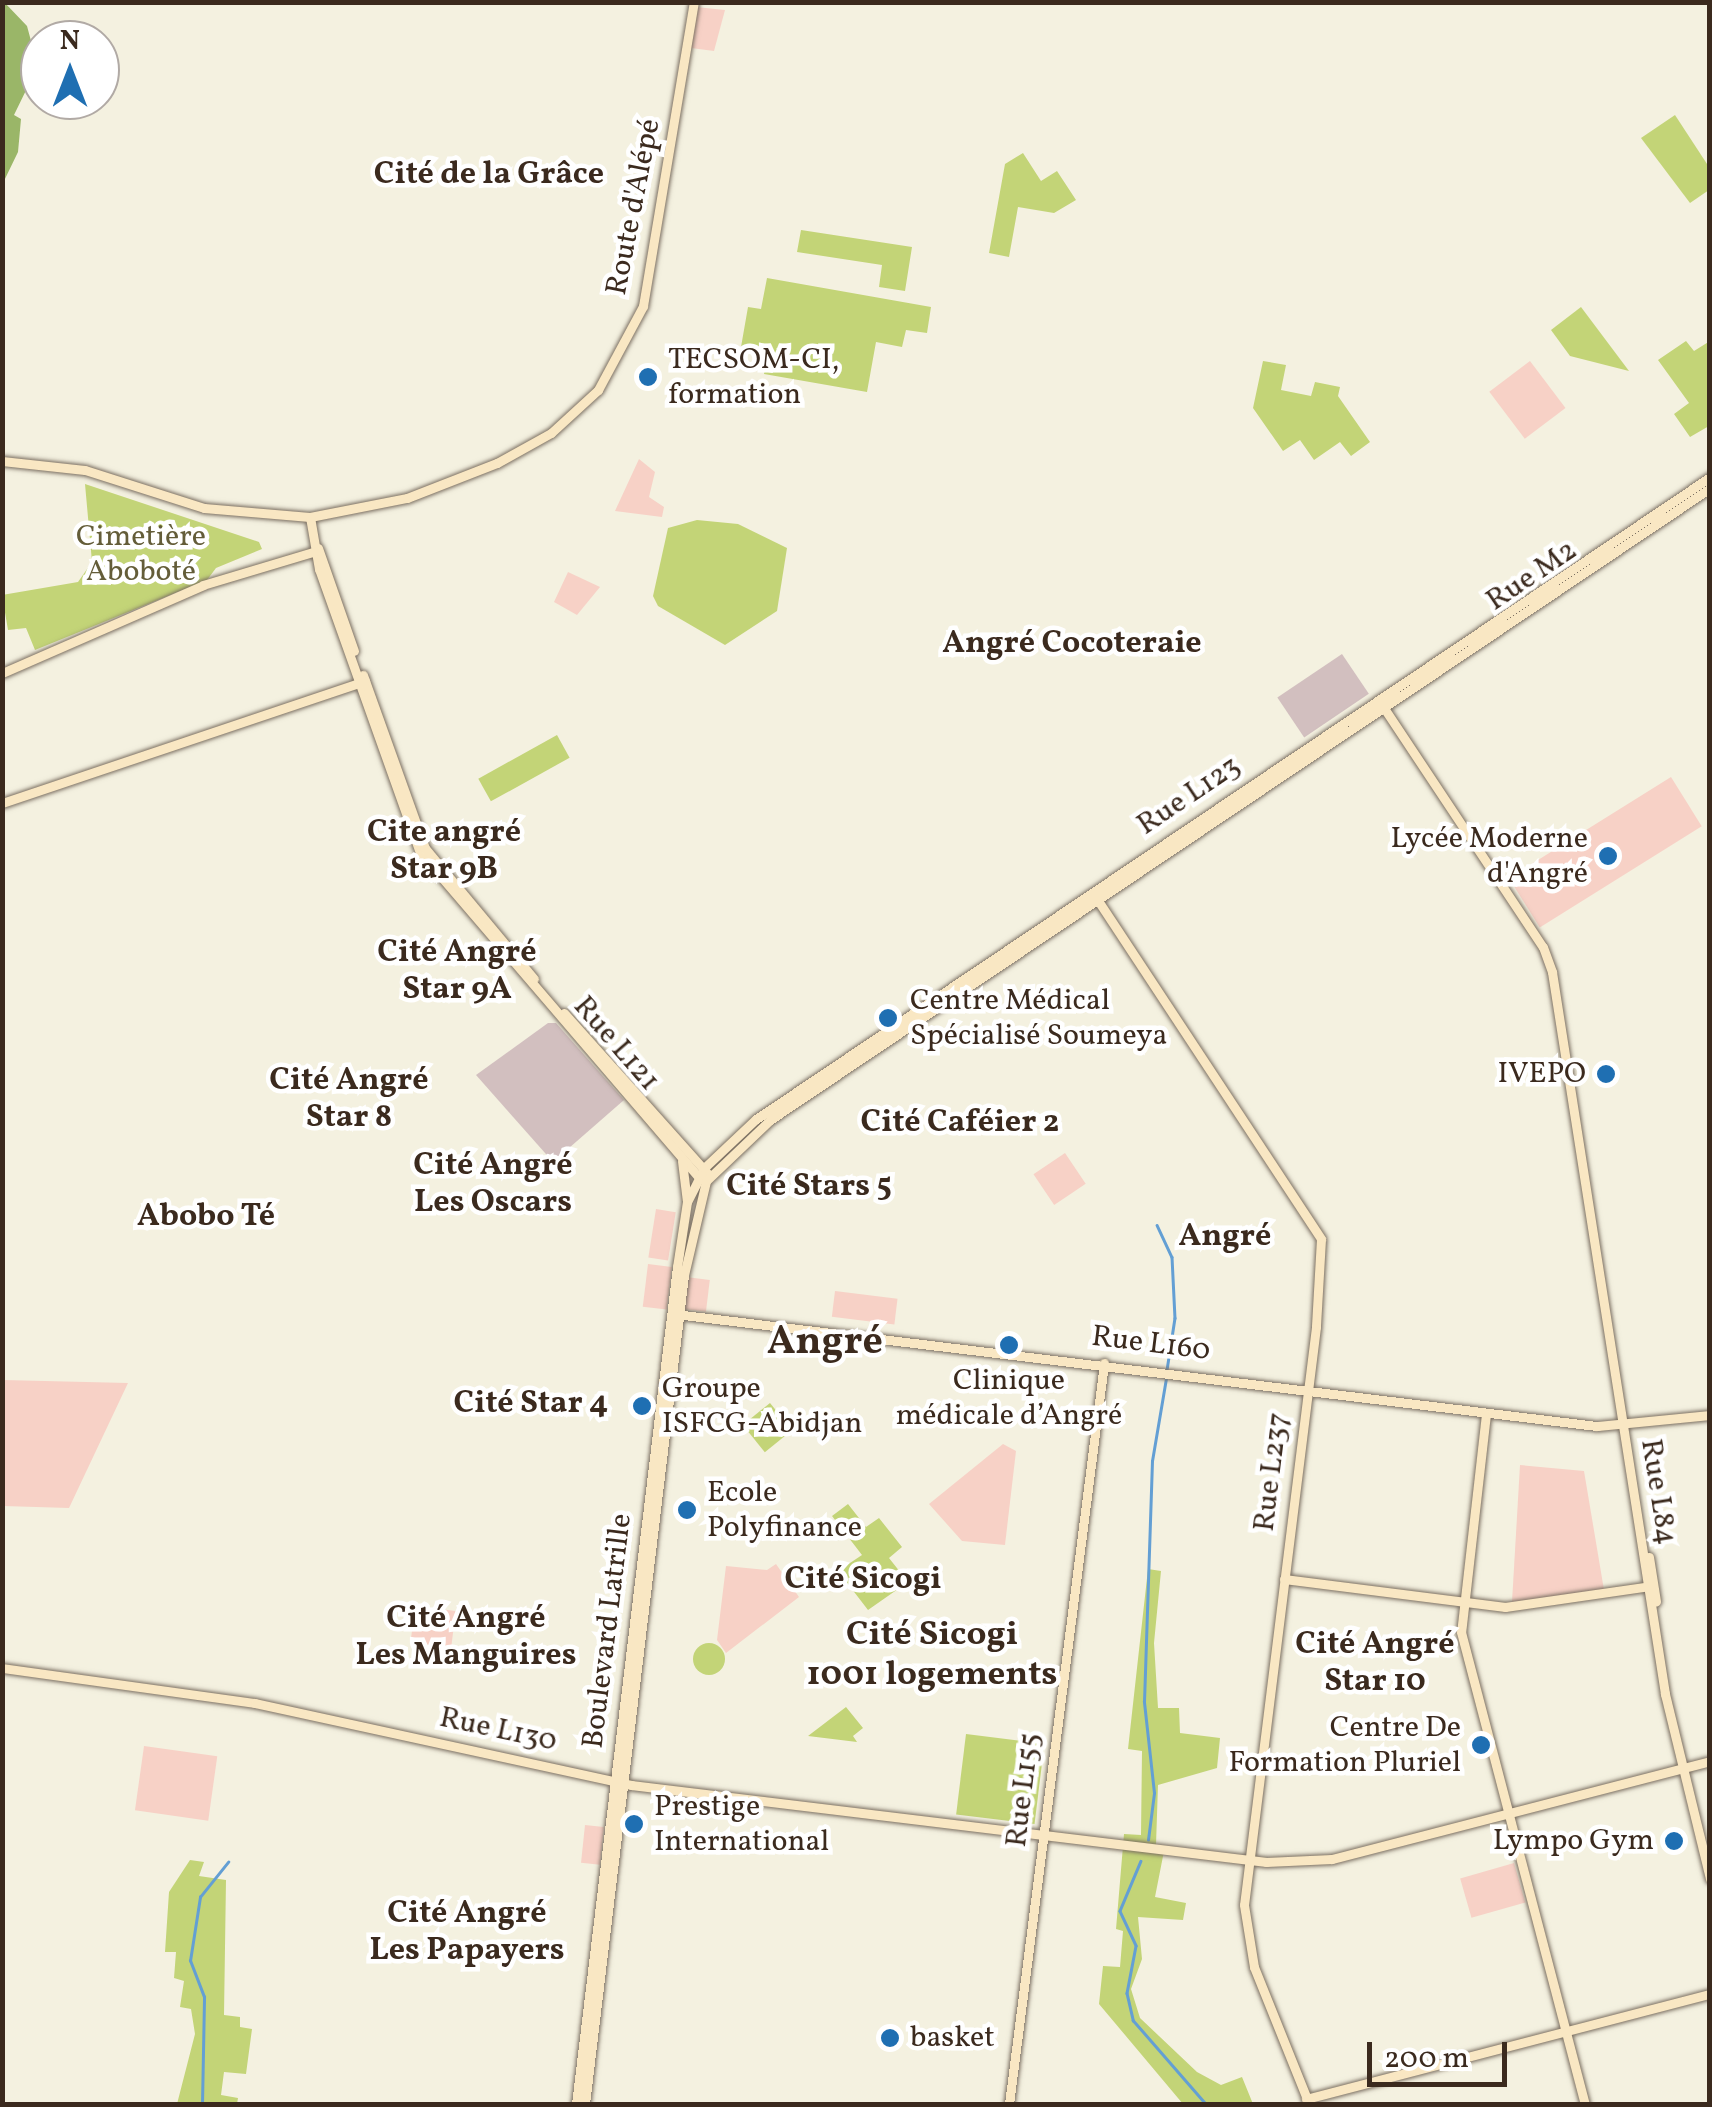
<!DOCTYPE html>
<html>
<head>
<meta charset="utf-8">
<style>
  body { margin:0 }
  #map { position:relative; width:1712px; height:2107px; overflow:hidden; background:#f4f1e0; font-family:Vollkorn,serif }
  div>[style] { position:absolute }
  .built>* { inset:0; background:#f7d1c6; transform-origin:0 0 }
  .industrial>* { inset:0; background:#d2bfbf; transform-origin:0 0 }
  .green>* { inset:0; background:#c3d477; transform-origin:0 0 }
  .round { border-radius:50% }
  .forest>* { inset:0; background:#9ab668 }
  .stream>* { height:2.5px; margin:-1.25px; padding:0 1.25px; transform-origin:1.25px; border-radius:1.25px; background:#639fd4 }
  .roads { filter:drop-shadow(0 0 2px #7c7062) drop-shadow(0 0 2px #7c7062) }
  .secondary>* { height:9px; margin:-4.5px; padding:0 4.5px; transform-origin:4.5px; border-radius:4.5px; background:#f9e7c3 }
  .dots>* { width:28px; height:28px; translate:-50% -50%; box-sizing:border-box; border:5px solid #fff; border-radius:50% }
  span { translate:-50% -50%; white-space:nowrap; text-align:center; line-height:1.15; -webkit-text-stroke:9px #fff; paint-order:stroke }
  .street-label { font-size:30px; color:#3b2a1e }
  .poi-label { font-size:30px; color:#3b2a1e }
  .left { translate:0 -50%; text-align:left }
  .right { translate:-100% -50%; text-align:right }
  .park-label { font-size:30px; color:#645d39 }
  .neighbourhood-label { font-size:32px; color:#3b2a1e; font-weight:700 }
  .quarter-label { font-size:35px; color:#3b2a1e; font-weight:700 }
  .district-label { font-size:40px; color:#3b2a1e; font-weight:700 }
  .frame { position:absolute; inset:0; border:5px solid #3b2a1e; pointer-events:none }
  .north { position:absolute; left:20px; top:20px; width:100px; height:100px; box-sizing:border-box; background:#fff; border:2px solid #b1aaa5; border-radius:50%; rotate:0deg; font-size:28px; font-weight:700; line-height:40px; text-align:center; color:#3b2a1e }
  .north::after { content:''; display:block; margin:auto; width:35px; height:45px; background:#1f6fb2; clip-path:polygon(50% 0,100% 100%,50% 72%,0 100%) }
  .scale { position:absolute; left:1367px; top:2042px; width:140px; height:45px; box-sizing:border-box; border:5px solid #3b2a1e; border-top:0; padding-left:12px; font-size:30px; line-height:35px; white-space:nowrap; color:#3b2a1e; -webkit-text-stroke:8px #fff; paint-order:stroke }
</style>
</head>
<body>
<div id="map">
  <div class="built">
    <i style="clip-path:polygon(696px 7px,725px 10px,714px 51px,691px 48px)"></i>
    <i style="left:1530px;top:361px;width:59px;height:51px;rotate:53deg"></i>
    <i style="clip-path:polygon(639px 459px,655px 472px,649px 497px,664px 507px,662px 517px,615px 511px)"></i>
    <i style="clip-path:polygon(568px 572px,600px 587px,577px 615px,554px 602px)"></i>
    <i style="left:1671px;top:777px;width:58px;height:191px;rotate:58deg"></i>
    <i style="left:1065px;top:1153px;width:37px;height:38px;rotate:56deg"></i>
    <i style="left:656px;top:1209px;width:20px;height:49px;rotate:9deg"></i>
    <i style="left:648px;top:1264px;width:24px;height:43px;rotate:7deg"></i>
    <i style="left:686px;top:1277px;width:24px;height:32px;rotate:7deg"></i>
    <i style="left:835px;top:1291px;width:63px;height:26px;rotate:7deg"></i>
    <i style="clip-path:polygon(3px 1380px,128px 1383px,69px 1508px,3px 1506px)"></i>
    <i style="clip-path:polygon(1003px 1444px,1016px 1451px,1005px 1545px,962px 1541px,929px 1504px)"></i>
    <i style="clip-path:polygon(1520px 1465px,1584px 1471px,1604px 1590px,1512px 1602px)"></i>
    <i style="clip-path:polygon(776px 1564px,799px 1597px,726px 1653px,717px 1640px,726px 1566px,767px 1570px)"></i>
    <i style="left:415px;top:1606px;width:41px;height:37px;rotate:7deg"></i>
    <i style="left:144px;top:1746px;width:74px;height:65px;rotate:8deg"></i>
    <i style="left:585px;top:1825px;width:19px;height:38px;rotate:6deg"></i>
    <i style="left:1514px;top:1863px;width:41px;height:56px;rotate:74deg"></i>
  </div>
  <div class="industrial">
    <i style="left:1342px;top:654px;width:48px;height:78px;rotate:56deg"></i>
    <i style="clip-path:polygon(548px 1023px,556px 1023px,624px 1100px,553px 1162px,476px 1075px)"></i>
  </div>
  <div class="green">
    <i style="clip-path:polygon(1675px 115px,1709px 167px,1709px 190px,1690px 203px,1641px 138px)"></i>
    <i style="clip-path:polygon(1023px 153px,1041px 181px,1057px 171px,1076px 200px,1054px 213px,1018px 207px,1009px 257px,989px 253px,1005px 164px)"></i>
    <i style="clip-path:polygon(801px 230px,912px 247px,905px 291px,879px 287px,882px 265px,797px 252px)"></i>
    <i style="clip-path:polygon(767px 278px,931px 307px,927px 333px,906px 330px,902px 347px,876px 342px,867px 392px,764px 374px,768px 351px,741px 347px,748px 307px,761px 309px)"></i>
    <i style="clip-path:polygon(1581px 307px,1629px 371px,1570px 356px,1551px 330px)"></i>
    <i style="clip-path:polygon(1686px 341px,1694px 351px,1710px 341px,1709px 426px,1690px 437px,1674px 414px,1689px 403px,1658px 360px)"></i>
    <i style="clip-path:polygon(1263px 361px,1286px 365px,1281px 390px,1311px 396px,1315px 382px,1340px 387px,1338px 396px,1370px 442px,1351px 456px,1340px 442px,1314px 460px,1300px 440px,1283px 451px,1253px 408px)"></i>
    <i style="clip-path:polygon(85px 484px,259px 542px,262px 549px,216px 568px,207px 580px,35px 650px,26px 628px,8px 630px,2px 595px,78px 582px,92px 562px)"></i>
    <i style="clip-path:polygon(697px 520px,738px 524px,787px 548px,777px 611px,725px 645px,658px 606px,653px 596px,668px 528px)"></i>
    <i style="left:557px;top:735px;width:26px;height:90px;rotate:61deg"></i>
    <i style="left:770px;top:1403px;width:35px;height:35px;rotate:51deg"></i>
    <i style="clip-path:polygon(848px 1504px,866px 1527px,879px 1518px,902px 1547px,889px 1558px,908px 1582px,868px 1610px,838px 1571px,862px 1555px,832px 1516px)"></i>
    <i style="clip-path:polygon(1148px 1569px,1161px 1571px,1154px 1643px,1158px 1708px,1179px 1708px,1180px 1733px,1220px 1738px,1217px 1768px,1158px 1785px,1156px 1845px,1165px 1846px,1155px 1897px,1186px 1903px,1183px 1920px,1138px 1917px,1142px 1959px,1131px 1989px,1140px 2018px,1197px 2072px,1221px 2085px,1242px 2077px,1253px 2104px,1183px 2104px,1099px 2004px,1103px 1966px,1120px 1967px,1123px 1931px,1116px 1929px,1124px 1834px,1141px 1835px,1142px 1751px,1128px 1749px)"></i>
    <i class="round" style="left:693px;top:1643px;width:32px;height:32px"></i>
    <i style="clip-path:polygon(846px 1707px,863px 1728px,853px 1736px,857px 1742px,808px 1736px)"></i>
    <i style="left:966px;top:1734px;width:79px;height:81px;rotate:7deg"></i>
    <i style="clip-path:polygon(190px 1860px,204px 1862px,199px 1876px,226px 1880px,224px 2015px,240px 2017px,240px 2027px,252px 2029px,246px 2074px,224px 2072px,221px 2095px,238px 2098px,237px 2104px,177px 2104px,195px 2034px,191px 2009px,180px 2007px,184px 1981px,174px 1978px,176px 1952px,165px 1952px,169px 1892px)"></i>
  </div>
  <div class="forest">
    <i style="clip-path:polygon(5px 3px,27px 26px,34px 52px,32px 78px,14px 115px,21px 119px,18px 152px,3px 183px)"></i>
  </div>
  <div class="stream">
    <i style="left:1157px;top:1225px;width:35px;rotate:65deg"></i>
    <i style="left:1172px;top:1257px;width:61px;rotate:87.2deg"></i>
    <i style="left:1175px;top:1318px;width:53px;rotate:98.7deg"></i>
    <i style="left:1148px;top:1840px;width:47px;rotate:-82.7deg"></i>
    <i style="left:1154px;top:1793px;width:92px;rotate:-96.3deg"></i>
    <i style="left:1144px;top:1702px;width:241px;rotate:-88.1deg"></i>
    <i style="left:1152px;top:1461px;width:84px;rotate:-80.4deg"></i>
    <i style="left:1141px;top:1861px;width:54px;rotate:112.8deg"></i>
    <i style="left:1120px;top:1911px;width:38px;rotate:65deg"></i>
    <i style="left:1136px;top:1946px;width:48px;rotate:100.8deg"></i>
    <i style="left:1127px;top:1993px;width:28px;rotate:77deg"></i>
    <i style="left:1133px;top:2020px;width:111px;rotate:49deg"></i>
    <i style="left:202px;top:2104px;width:107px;rotate:-88.9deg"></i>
    <i style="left:204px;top:1997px;width:39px;rotate:-111deg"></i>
    <i style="left:190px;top:1961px;width:65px;rotate:-81.1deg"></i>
    <i style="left:200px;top:1897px;width:45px;rotate:-51.3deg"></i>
  </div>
  <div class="roads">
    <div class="secondary">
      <i style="left:2px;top:461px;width:83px;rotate:6.2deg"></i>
      <i style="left:85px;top:470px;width:125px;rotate:17.7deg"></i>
      <i style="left:204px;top:508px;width:106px;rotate:4.9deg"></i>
      <i style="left:310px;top:517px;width:99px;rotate:-11.1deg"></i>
      <i style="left:407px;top:498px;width:97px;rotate:-21.3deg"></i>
      <i style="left:497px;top:463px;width:62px;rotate:-29.1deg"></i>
      <i style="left:551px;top:433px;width:64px;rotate:-42.5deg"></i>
      <i style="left:598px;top:390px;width:95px;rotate:-61.8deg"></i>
      <i style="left:643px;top:306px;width:308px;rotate:-80.5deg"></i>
      <i style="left:310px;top:517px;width:53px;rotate:80.2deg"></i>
      <i style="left:319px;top:569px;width:300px;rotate:70.4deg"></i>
      <i style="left:420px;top:852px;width:429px;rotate:49.4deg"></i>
      <i style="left:318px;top:548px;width:109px;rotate:70.7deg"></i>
      <i style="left:2px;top:673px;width:219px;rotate:-23.6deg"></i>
      <i style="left:203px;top:585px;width:118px;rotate:-16.7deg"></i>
      <i style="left:363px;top:675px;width:184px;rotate:70.3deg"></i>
      <i style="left:425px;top:848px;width:170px;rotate:50.2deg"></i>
      <i style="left:1380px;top:702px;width:294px;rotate:56.4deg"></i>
      <i style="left:1543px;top:947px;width:27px;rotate:70deg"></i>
      <i style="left:1552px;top:972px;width:731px;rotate:81.1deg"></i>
      <i style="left:1665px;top:1694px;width:190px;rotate:76.3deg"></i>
      <i style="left:2px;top:803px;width:383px;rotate:-18.6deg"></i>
      <i style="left:1097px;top:899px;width:407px;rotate:56.6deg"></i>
      <i style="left:1321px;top:1239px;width:88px;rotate:93.3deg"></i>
      <i style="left:1316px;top:1327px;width:582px;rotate:97.1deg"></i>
      <i style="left:1244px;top:1905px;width:63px;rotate:80.8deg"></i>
      <i style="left:1254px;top:1967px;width:148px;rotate:68.1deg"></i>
      <i style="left:564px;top:1013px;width:215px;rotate:48.2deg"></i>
      <i style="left:682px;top:1161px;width:39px;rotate:83deg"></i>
      <i style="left:675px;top:1314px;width:929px;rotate:6.93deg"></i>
      <i style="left:1597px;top:1426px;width:114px;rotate:-5.6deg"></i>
      <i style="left:1486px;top:1414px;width:219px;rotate:96.5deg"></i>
      <i style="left:1461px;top:1632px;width:488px;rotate:75.3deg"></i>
      <i style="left:1649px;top:1557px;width:45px;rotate:81deg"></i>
      <i style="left:1284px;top:1579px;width:223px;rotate:7.2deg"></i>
      <i style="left:1505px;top:1607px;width:148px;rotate:-8.2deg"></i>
      <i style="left:2px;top:1668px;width:255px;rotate:7.9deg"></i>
      <i style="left:255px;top:1703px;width:385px;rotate:12.3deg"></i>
      <i style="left:631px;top:1785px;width:640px;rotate:6.91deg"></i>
      <i style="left:1266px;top:1862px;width:66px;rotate:-2.6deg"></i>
      <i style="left:1332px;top:1859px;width:390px;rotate:-14.5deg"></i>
      <i style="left:1306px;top:2099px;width:417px;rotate:-14.6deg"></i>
      <i style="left:576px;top:2104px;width:843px;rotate:-83.12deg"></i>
      <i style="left:677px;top:1267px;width:66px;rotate:-81.3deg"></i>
      <i style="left:687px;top:1202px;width:38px;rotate:-63deg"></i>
      <i style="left:704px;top:1168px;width:71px;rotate:-43.3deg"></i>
      <i style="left:756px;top:1119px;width:1150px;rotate:-33.94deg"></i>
      <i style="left:585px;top:2104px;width:835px;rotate:-83.19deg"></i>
      <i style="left:684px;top:1275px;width:97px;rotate:-76.8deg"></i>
      <i style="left:706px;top:1181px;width:88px;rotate:-43.6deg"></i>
      <i style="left:770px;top:1120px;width:1133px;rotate:-33.91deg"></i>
      <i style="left:1009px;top:2104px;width:747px;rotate:-82.69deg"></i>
    </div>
  </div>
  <div class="dots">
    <i style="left:648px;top:377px;background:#1f6fb2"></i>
    <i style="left:1608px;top:856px;background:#1f6fb2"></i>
    <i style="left:888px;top:1018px;background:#1f6fb2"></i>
    <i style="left:1606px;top:1074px;background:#1f6fb2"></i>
    <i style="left:1009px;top:1345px;background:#1f6fb2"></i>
    <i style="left:642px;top:1406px;background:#1f6fb2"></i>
    <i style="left:687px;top:1510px;background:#1f6fb2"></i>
    <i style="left:1481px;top:1745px;background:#1f6fb2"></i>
    <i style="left:634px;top:1824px;background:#1f6fb2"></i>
    <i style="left:1674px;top:1841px;background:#1f6fb2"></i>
    <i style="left:890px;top:2038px;background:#1f6fb2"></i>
  </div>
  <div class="street-label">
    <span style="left:634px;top:207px;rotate:-79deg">Route d'Alépé</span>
    <span style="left:1532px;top:576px;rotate:-34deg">Rue M2</span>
    <span style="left:1189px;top:796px;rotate:-34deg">Rue L123</span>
    <span style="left:616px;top:1044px;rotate:49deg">Rue L121</span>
    <span style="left:1151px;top:1344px;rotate:7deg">Rue L160</span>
    <span style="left:1272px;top:1472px;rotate:-83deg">Rue L237</span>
    <span style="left:1658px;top:1492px;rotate:81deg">Rue L84</span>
    <span style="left:608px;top:1631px;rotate:-83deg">Boulevard Latrille</span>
    <span style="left:498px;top:1730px;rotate:12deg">Rue L130</span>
    <span style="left:1024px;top:1790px;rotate:-83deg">Rue L155</span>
  </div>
  <div class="poi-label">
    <span class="left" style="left:668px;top:377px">TECSOM-CI,<br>formation</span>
    <span class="right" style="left:1588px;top:856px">Lycée Moderne<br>d'Angré</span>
    <span class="left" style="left:910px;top:1018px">Centre Médical<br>Spécialisé Soumeya</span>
    <span class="right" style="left:1586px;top:1074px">IVEPO</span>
    <span style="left:1009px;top:1398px">Clinique<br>médicale d’Angré</span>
    <span class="left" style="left:662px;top:1406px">Groupe<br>ISFCG-Abidjan</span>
    <span class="left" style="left:707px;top:1510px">Ecole<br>Polyfinance</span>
    <span class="right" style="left:1461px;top:1745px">Centre De<br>Formation Pluriel</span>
    <span class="left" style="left:654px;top:1824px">Prestige<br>International</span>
    <span class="right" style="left:1654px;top:1841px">Lympo Gym</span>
    <span class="left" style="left:910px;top:2038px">basket</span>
  </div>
  <div class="park-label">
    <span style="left:141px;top:554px">Cimetière<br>Aboboté</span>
  </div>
  <div class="neighbourhood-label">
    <span style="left:489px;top:175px">Cité de la Grâce</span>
    <span style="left:1072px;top:644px">Angré Cocoteraie</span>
    <span style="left:444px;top:852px">Cite angré<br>Star 9B</span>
    <span style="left:457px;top:972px">Cité Angré<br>Star 9A</span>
    <span style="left:349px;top:1100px">Cité Angré<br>Star 8</span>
    <span style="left:960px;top:1123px">Cité Caféier 2</span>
    <span style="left:493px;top:1185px">Cité Angré<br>Les Oscars</span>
    <span style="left:809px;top:1187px">Cité Stars 5</span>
    <span style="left:206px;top:1217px">Abobo Té</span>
    <span style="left:1225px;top:1237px">Angré</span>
    <span style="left:531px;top:1404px">Cité Star 4</span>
    <span style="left:863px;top:1580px">Cité Sicogi</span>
    <span style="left:466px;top:1638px">Cité Angré<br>Les Manguires</span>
    <span style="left:1375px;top:1664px">Cité Angré<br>Star 10</span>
    <span style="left:467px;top:1933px">Cité Angré<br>Les Papayers</span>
  </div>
  <div class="quarter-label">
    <span style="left:932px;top:1655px">Cité Sicogi<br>1001 logements</span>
  </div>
  <div class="district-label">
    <span style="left:825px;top:1343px">Angré</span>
  </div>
  <div class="frame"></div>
  <div class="north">N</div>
  <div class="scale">200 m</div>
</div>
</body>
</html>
